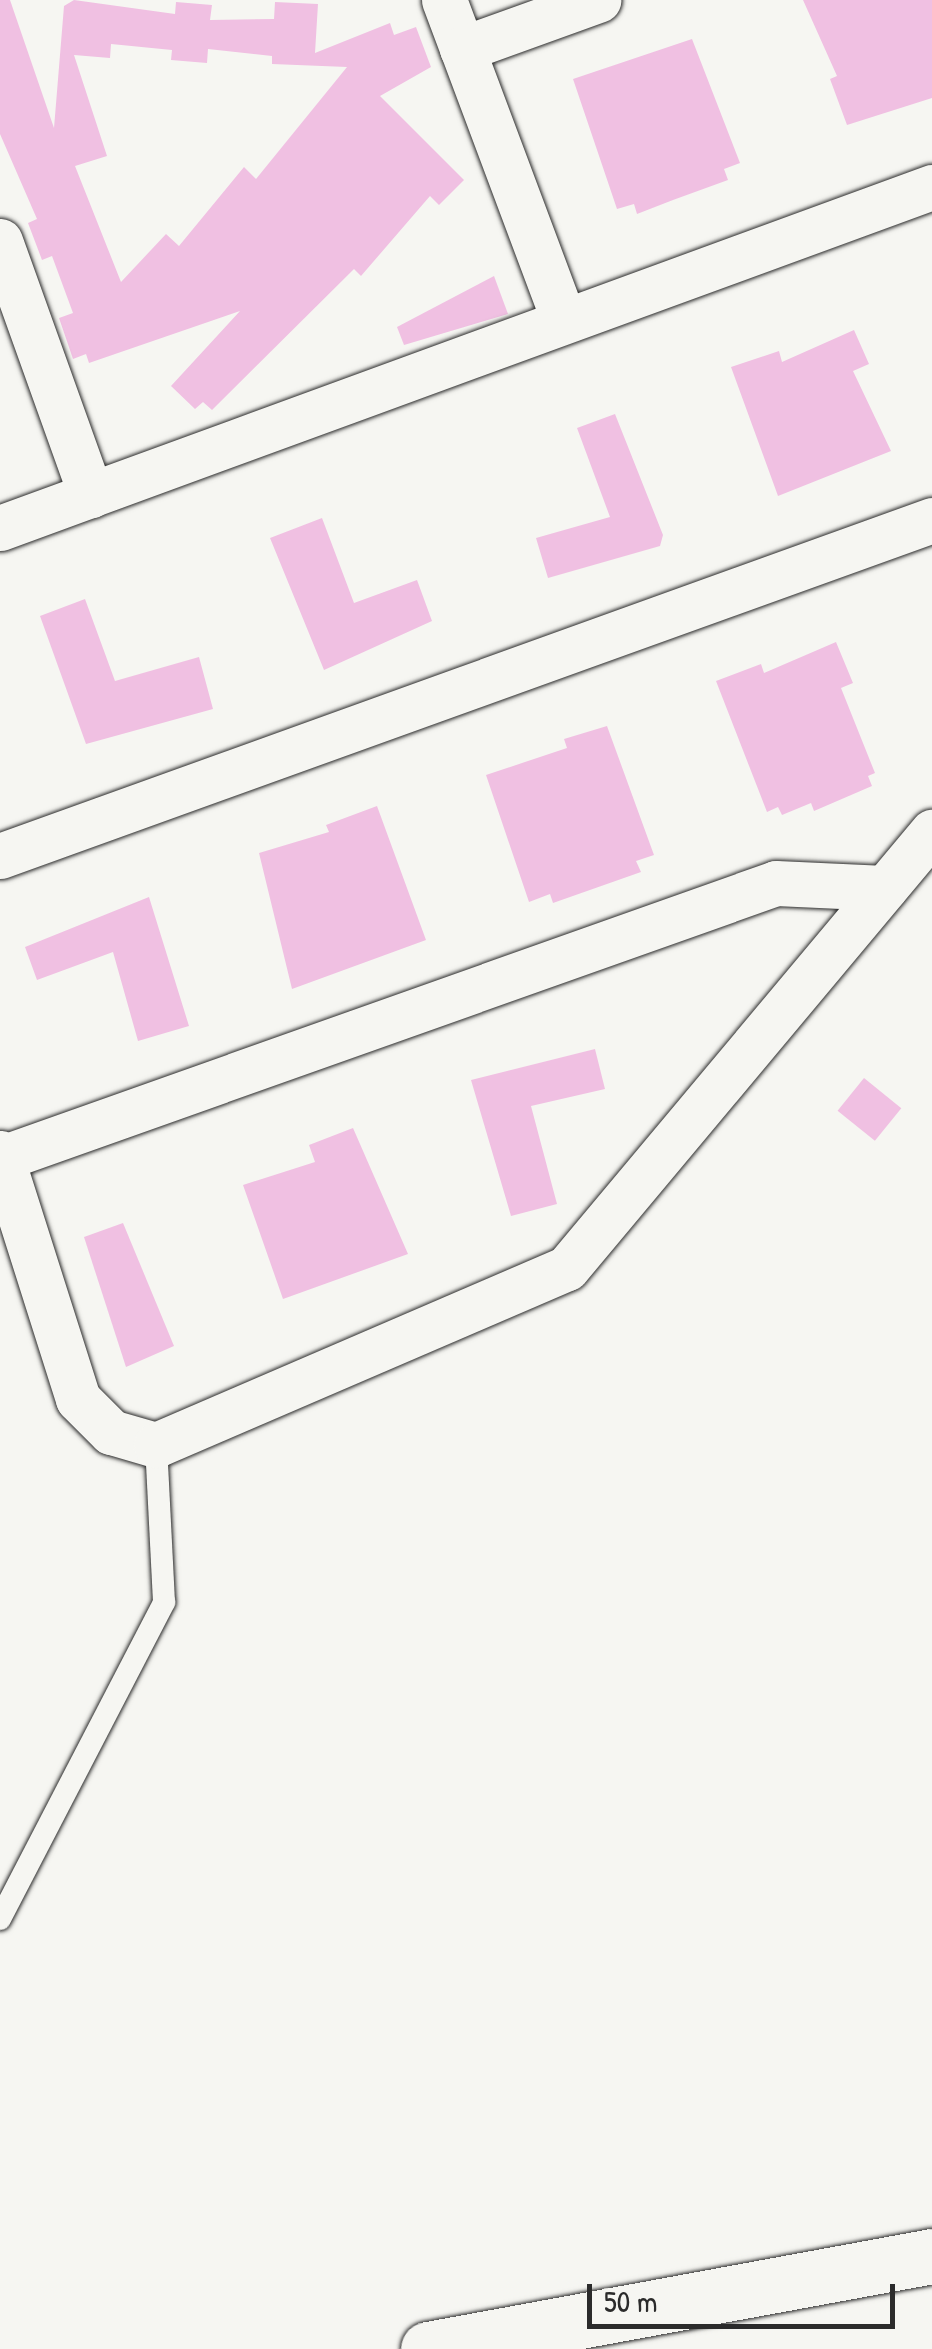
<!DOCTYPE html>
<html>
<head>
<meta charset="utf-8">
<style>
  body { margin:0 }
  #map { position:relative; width:932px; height:2349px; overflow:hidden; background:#f6f6f2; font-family:"Patrick Hand",sans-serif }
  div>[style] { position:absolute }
  .building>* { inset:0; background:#f0c0e2; transform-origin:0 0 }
  .roads { filter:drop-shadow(0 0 2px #2b2b2b) drop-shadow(0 0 2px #2b2b2b) }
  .lane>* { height:22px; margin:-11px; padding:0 11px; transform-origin:11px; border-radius:11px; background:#f6f6f2 }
  .street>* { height:45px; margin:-22.5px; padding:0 22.5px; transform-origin:22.5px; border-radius:22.5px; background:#f6f6f2 }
  .primary>* { height:55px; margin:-27.5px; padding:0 27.5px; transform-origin:27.5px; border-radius:27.5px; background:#f6f6f2 }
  span { translate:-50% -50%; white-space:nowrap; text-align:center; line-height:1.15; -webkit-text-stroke:10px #f6f6f2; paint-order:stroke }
  .scale { position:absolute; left:587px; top:2284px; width:308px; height:45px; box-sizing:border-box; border:5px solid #2b2b2b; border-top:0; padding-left:12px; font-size:30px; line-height:35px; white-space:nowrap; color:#2b2b2b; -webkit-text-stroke:8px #f6f6f2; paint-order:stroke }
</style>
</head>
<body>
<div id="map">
  <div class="building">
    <i style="clip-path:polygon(evenodd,0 0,10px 0,54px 128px,64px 6px,74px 0,175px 14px,176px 2px,212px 5px,210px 20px,274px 19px,275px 2px,318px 4px,315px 53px,390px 23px,394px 35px,416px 27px,431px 67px,380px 96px,464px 180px,439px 205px,430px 196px,361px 276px,354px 269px,212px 410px,203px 402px,195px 409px,171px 386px,240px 311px,89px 363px,86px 354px,73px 359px,59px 318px,73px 313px,52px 256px,42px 260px,28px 223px,37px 219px,0 134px,0 0,111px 44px,172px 50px,171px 60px,207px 63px,208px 49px,272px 56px,272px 64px,347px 67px,256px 179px,244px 167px,179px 246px,166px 234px,121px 282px,75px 166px,107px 156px,74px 55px,110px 58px,111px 44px)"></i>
    <i style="clip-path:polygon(803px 0,932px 0,932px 98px,847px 125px,830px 79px,837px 76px)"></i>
    <i style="clip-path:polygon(692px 39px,740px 163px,724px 169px,728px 180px,673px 200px,637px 214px,634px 204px,617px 209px,573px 79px)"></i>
    <i style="clip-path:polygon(494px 276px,508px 314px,404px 345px,397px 327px)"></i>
    <i style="clip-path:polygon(854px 330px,869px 364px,853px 371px,891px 451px,778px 496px,731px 367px,779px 351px,782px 362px)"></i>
    <i style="clip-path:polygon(615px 414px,663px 535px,660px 546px,548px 578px,536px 538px,610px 517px,577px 428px)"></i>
    <i style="clip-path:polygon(322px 518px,354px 603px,417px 580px,432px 621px,324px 670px,270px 538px)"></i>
    <i style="clip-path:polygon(85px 599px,115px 681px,199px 657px,213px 709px,86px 744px,40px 616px)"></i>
    <i style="clip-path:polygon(836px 642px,853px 683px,841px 688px,875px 773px,868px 776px,872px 786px,814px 811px,811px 803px,782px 815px,778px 807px,767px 812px,716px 681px,761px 664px,764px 673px)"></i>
    <i style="clip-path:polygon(607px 726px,654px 855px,636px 861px,641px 872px,553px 903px,550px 894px,529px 902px,486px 775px,567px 748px,564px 739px)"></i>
    <i style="clip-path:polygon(377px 806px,426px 940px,292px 989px,259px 853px,329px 832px,326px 825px)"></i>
    <i style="clip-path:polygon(149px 897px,189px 1026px,138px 1041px,113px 952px,37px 980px,25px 947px)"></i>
    <i style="clip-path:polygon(595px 1049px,605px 1089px,531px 1106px,557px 1204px,511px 1216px,471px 1080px)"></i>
    <i style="left:864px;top:1078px;width:48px;height:42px;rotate:39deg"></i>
    <i style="clip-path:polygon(353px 1128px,408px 1254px,283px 1299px,243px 1185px,315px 1162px,309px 1145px)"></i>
    <i style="clip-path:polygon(123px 1223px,174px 1346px,126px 1367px,84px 1237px)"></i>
  </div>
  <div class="roads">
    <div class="lane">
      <i style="left:0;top:1919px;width:357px;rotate:-62.6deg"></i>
      <i style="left:164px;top:1602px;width:157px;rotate:-92.9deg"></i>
    </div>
    <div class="street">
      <i style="left:444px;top:0;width:340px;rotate:69.5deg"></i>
      <i style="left:462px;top:49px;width:145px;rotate:-19.8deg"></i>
      <i style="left:0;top:241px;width:270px;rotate:70.3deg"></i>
      <i style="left:0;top:528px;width:992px;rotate:-20.1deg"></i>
      <i style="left:0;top:856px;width:991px;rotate:-19.82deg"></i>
      <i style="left:0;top:1153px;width:258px;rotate:72.4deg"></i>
      <i style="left:78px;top:1399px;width:47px;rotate:45deg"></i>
      <i style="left:111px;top:1432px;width:47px;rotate:16.1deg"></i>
      <i style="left:156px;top:1445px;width:447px;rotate:-23.3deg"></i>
      <i style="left:567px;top:1268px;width:569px;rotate:-50.07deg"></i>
      <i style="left:2px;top:1158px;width:821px;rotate:-19.56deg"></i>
      <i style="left:776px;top:883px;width:109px;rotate:2.6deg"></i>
    </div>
    <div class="primary">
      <i style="left:428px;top:2349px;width:513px;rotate:-10.45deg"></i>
    </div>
  </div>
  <div class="scale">50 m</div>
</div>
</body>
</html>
